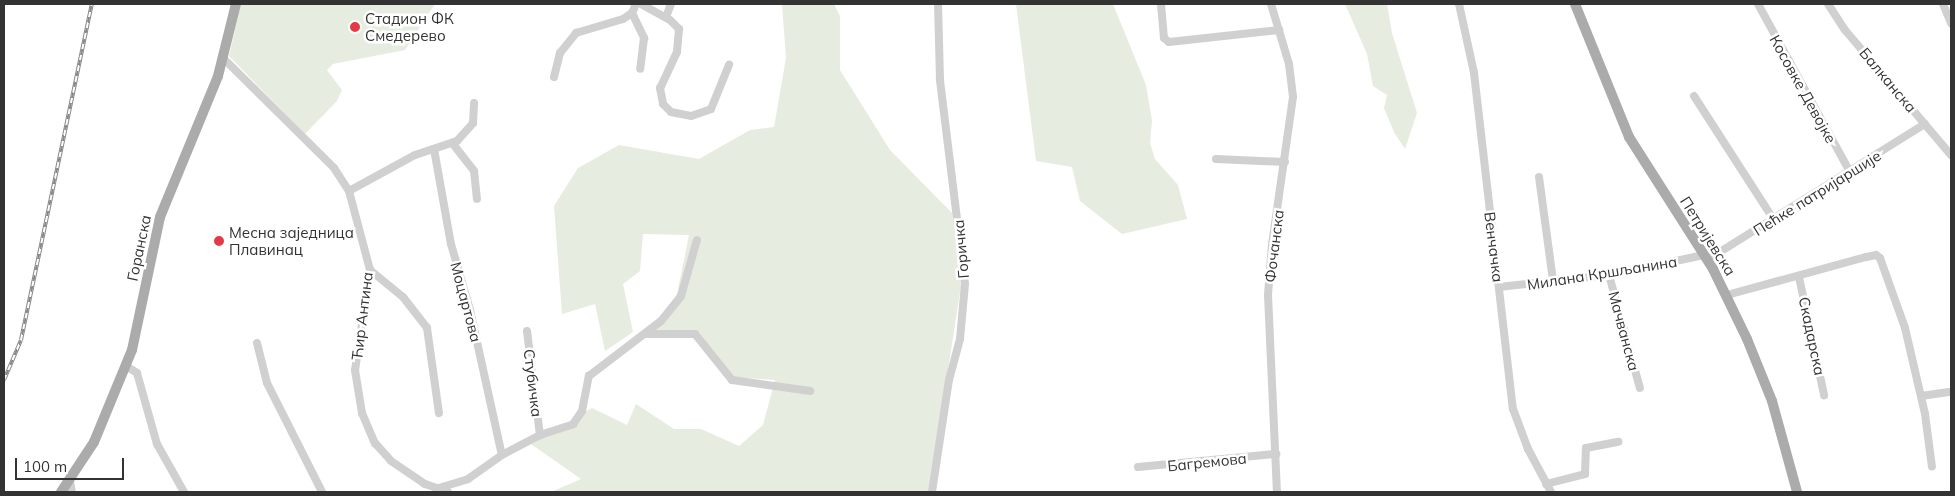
<!DOCTYPE html>
<html>
<head>
<meta charset="utf-8">
<style>
  body { margin:0 }
  #map { position:relative; width:1955px; height:496px; overflow:hidden; background:#fff; font-family:Mulish,sans-serif }
  div>[style] { position:absolute }
  .green>* { inset:0; background:#e6ecdf }
  .minor>* { height:8px; margin:-4px; padding:0 4px; transform-origin:4px; border-radius:4px; background:#d0d0d0 }
  .major>* { height:10px; margin:-5px; padding:0 5px; transform-origin:5px; border-radius:5px; background:#ababab }
  .rail>* { height:4px; margin-top:-2px; transform-origin:0; background:repeating-linear-gradient(90deg,#fff 0 5.5px,#888 0 11px); box-sizing:border-box; border-block:1px solid #888 }
  .dots>* { width:14px; height:14px; translate:-50% -50%; box-sizing:border-box; border:2px solid #fff; border-radius:50% }
  span { translate:-50% -50%; white-space:nowrap; text-align:center; line-height:1.15; -webkit-text-stroke:5px #fff; paint-order:stroke }
  .poi-label { font-size:15px; color:#333 }
  .left { translate:0 -50%; text-align:left }
  .street-label { font-size:15px; color:#333 }
  .frame { position:absolute; inset:0; border:5px solid #333; pointer-events:none }
  .scale { position:absolute; left:15px; top:458px; width:109px; height:22px; box-sizing:border-box; border:2px solid #333; border-top:0; padding-left:6px; font-size:15px; line-height:18px; white-space:nowrap; color:#333; -webkit-text-stroke:4px #fff; paint-order:stroke }
</style>
</head>
<body>
<div id="map">
  <div class="green">
    <i style="clip-path:polygon(241px 4px,435px 4px,405px 50px,333px 64px,327px 70px,342px 90px,337px 101px,305px 134px,229px 56px)"></i>
    <i style="clip-path:polygon(782px 4px,834px 4px,840px 16px,840px 70px,890px 150px,952px 213px,961px 286px,929px 492px,551px 492px,581px 479px,531px 444px,592px 408px,627px 425px,636px 404px,674px 429px,701px 429px,739px 446px,763px 425px,775px 380px,732px 377px,697px 331px,655px 330px,677px 294px,689px 235px,643px 234px,640px 271px,623px 284px,633px 332px,605px 351px,595px 304px,562px 314px,554px 206px,578px 168px,619px 145px,699px 159px,750px 130px,774px 127px,786px 58px)"></i>
    <i style="clip-path:polygon(1016px 4px,1113px 4px,1146px 85px,1152px 120px,1150px 143px,1155px 159px,1178px 185px,1187px 219px,1122px 234px,1080px 201px,1072px 167px,1036px 161px)"></i>
    <i style="clip-path:polygon(1345px 4px,1387px 4px,1392px 33px,1417px 113px,1405px 149px,1394px 132px,1384px 108px,1387px 95px,1373px 86px,1367px 54px)"></i>
  </div>
  <div class="minor">
    <i style="left:641px;top:4px;width:33px;rotate:29deg"></i>
    <i style="left:670px;top:20px;width:13px;rotate:45deg"></i>
    <i style="left:679px;top:29px;width:23px;rotate:95deg"></i>
    <i style="left:677px;top:52px;width:40px;rotate:115deg"></i>
    <i style="left:660px;top:88px;width:16px;rotate:79deg"></i>
    <i style="left:663px;top:104px;width:11px;rotate:45deg"></i>
    <i style="left:671px;top:112px;width:20px;rotate:11deg"></i>
    <i style="left:691px;top:116px;width:21px;rotate:-19deg"></i>
    <i style="left:711px;top:109px;width:48px;rotate:-67.8deg"></i>
    <i style="left:1161px;top:4px;width:34px;rotate:85deg"></i>
    <i style="left:1164px;top:38px;width:6px;rotate:39deg"></i>
    <i style="left:1169px;top:42px;width:111px;rotate:-6.2deg"></i>
    <i style="left:1271px;top:4px;width:63px;rotate:73.3deg"></i>
    <i style="left:1289px;top:64px;width:33px;rotate:83deg"></i>
    <i style="left:1293px;top:97px;width:148px;rotate:98.1deg"></i>
    <i style="left:1272px;top:244px;width:51px;rotate:94.5deg"></i>
    <i style="left:1268px;top:295px;width:197px;rotate:87.4deg"></i>
    <i style="left:1459px;top:4px;width:71px;rotate:77.7deg"></i>
    <i style="left:1474px;top:73px;width:338px;rotate:83.4deg"></i>
    <i style="left:1513px;top:409px;width:43px;rotate:69.4deg"></i>
    <i style="left:1528px;top:449px;width:49px;rotate:61.9deg"></i>
    <i style="left:1758px;top:4px;width:194px;rotate:61.3deg"></i>
    <i style="left:1828px;top:4px;width:31px;rotate:57deg"></i>
    <i style="left:1845px;top:30px;width:164px;rotate:49.7deg"></i>
    <i style="left:1943px;top:4px;width:21px;rotate:67deg"></i>
    <i style="left:632px;top:13px;width:28px;rotate:64deg"></i>
    <i style="left:644px;top:38px;width:31px;rotate:97deg"></i>
    <i style="left:666px;top:17px;width:14px;rotate:-69deg"></i>
    <i style="left:223px;top:58px;width:156px;rotate:44.7deg"></i>
    <i style="left:334px;top:168px;width:27px;rotate:57deg"></i>
    <i style="left:349px;top:191px;width:82px;rotate:75.1deg"></i>
    <i style="left:370px;top:270px;width:101px;rotate:98.5deg"></i>
    <i style="left:355px;top:370px;width:44px;rotate:80.8deg"></i>
    <i style="left:362px;top:413px;width:33px;rotate:67deg"></i>
    <i style="left:375px;top:443px;width:24px;rotate:48deg"></i>
    <i style="left:391px;top:461px;width:41px;rotate:34.1deg"></i>
    <i style="left:425px;top:484px;width:24px;rotate:19deg"></i>
    <i style="left:554px;top:77px;width:25px;rotate:-76deg"></i>
    <i style="left:560px;top:53px;width:26px;rotate:-51deg"></i>
    <i style="left:576px;top:33px;width:49px;rotate:-16.6deg"></i>
    <i style="left:623px;top:19px;width:11px;rotate:-34deg"></i>
    <i style="left:632px;top:13px;width:10px;rotate:-66deg"></i>
    <i style="left:1694px;top:96px;width:148px;rotate:57.2deg"></i>
    <i style="left:453px;top:144px;width:34px;rotate:52deg"></i>
    <i style="left:474px;top:171px;width:28px;rotate:84deg"></i>
    <i style="left:434px;top:149px;width:97px;rotate:79.9deg"></i>
    <i style="left:451px;top:244px;width:69px;rotate:73.9deg"></i>
    <i style="left:470px;top:310px;width:148px;rotate:77.6deg"></i>
    <i style="left:1216px;top:159px;width:69px;rotate:2.5deg"></i>
    <i style="left:1539px;top:177px;width:105px;rotate:82.3deg"></i>
    <i style="left:349px;top:191px;width:75px;rotate:-28.6deg"></i>
    <i style="left:415px;top:155px;width:44px;rotate:-18.4deg"></i>
    <i style="left:457px;top:141px;width:24px;rotate:-48deg"></i>
    <i style="left:473px;top:123px;width:20px;rotate:-87deg"></i>
    <i style="left:1707px;top:260px;width:257px;rotate:-32deg"></i>
    <i style="left:370px;top:270px;width:43px;rotate:39.3deg"></i>
    <i style="left:403px;top:297px;width:39px;rotate:52deg"></i>
    <i style="left:427px;top:328px;width:86px;rotate:82deg"></i>
    <i style="left:1609px;top:275px;width:117px;rotate:74.7deg"></i>
    <i style="left:1799px;top:277px;width:121px;rotate:78deg"></i>
    <i style="left:1499px;top:287px;width:111px;rotate:-6.2deg"></i>
    <i style="left:1609px;top:275px;width:97px;rotate:-11.9deg"></i>
    <i style="left:1727px;top:295px;width:144px;rotate:-15.3deg"></i>
    <i style="left:1866px;top:257px;width:10px;rotate:-11deg"></i>
    <i style="left:1876px;top:255px;width:5px;rotate:37deg"></i>
    <i style="left:1880px;top:258px;width:74px;rotate:70.3deg"></i>
    <i style="left:1905px;top:328px;width:88px;rotate:76.9deg"></i>
    <i style="left:1925px;top:414px;width:53px;rotate:82.5deg"></i>
    <i style="left:527px;top:331px;width:105px;rotate:82.9deg"></i>
    <i style="left:645px;top:334px;width:50px"></i>
    <i style="left:695px;top:334px;width:59px;rotate:51.2deg"></i>
    <i style="left:732px;top:380px;width:79px;rotate:8deg"></i>
    <i style="left:257px;top:343px;width:41px;rotate:76deg"></i>
    <i style="left:267px;top:383px;width:122px;rotate:63.2deg"></i>
    <i style="left:126px;top:366px;width:13px;rotate:32deg"></i>
    <i style="left:137px;top:373px;width:74px;rotate:74.3deg"></i>
    <i style="left:157px;top:444px;width:55px;rotate:60.6deg"></i>
    <i style="left:1921px;top:396px;width:30px;rotate:-8deg"></i>
    <i style="left:1138px;top:467px;width:139px;rotate:-5.4deg"></i>
    <i style="left:70px;top:481px;width:11px;rotate:80deg"></i>
    <i style="left:1546px;top:484px;width:40px;rotate:-14.4deg"></i>
    <i style="left:1585px;top:474px;width:26px;rotate:-88deg"></i>
    <i style="left:1586px;top:448px;width:33px;rotate:-11deg"></i>
    <i style="left:439px;top:488px;width:30px;rotate:-17deg"></i>
    <i style="left:468px;top:479px;width:42px;rotate:-35.2deg"></i>
    <i style="left:502px;top:455px;width:43px;rotate:-27.8deg"></i>
    <i style="left:540px;top:435px;width:35px;rotate:-18deg"></i>
    <i style="left:573px;top:424px;width:16px;rotate:-55deg"></i>
    <i style="left:582px;top:411px;width:36px;rotate:-79deg"></i>
    <i style="left:589px;top:376px;width:91px;rotate:-37.4deg"></i>
    <i style="left:661px;top:321px;width:32px;rotate:-51deg"></i>
    <i style="left:681px;top:296px;width:58px;rotate:-74.1deg"></i>
    <i style="left:932px;top:492px;width:113px;rotate:-81.4deg"></i>
    <i style="left:949px;top:380px;width:42px;rotate:-75deg"></i>
    <i style="left:960px;top:339px;width:55px;rotate:-84.8deg"></i>
    <i style="left:965px;top:284px;width:207px;rotate:-97deg"></i>
    <i style="left:940px;top:79px;width:75px;rotate:-91.5deg"></i>
  </div>
  <div class="major">
    <i style="left:1575px;top:4px;width:144px;rotate:67.9deg"></i>
    <i style="left:1629px;top:137px;width:156px;rotate:57.5deg"></i>
    <i style="left:1713px;top:269px;width:78px;rotate:64.1deg"></i>
    <i style="left:1747px;top:339px;width:67px;rotate:68deg"></i>
    <i style="left:1772px;top:401px;width:94px;rotate:74.6deg"></i>
    <i style="left:61px;top:492px;width:60px;rotate:-56.6deg"></i>
    <i style="left:94px;top:442px;width:100px;rotate:-67.6deg"></i>
    <i style="left:132px;top:350px;width:136px;rotate:-78.1deg"></i>
    <i style="left:160px;top:217px;width:152px;rotate:-67.6deg"></i>
    <i style="left:218px;top:76px;width:74px;rotate:-76deg"></i>
  </div>
  <div class="rail">
    <i style="left:4px;top:380px;width:43px;rotate:-67deg"></i>
    <i style="left:21px;top:340px;width:343px;rotate:-78.1deg"></i>
  </div>
  <div class="dots">
    <i style="left:355px;top:27px;background:#e63946"></i>
    <i style="left:219px;top:241px;background:#e63946"></i>
  </div>
  <div class="poi-label">
    <span class="left" style="left:365px;top:27px">Стадион ФК<br>Смедерево</span>
    <span class="left" style="left:229px;top:241px">Месна заједница<br>Плавинац</span>
  </div>
  <div class="street-label">
    <span style="left:1888px;top:80px;rotate:50deg">Балканска</span>
    <span style="left:1803px;top:89px;rotate:61deg">Косовке Девојке</span>
    <span style="left:1817px;top:193px;rotate:-32deg">Пећке патријаршије</span>
    <span style="left:1708px;top:236px;rotate:58deg">Петријевска</span>
    <span style="left:1274px;top:246px;rotate:-83deg">Фочанска</span>
    <span style="left:1494px;top:247px;rotate:83deg">Венчачка</span>
    <span style="left:139px;top:248px;rotate:-78deg">Горанска</span>
    <span style="left:961px;top:249px;rotate:-95deg">Горичка</span>
    <span style="left:1602px;top:273px;rotate:-9deg">Милана Кршљанина</span>
    <span style="left:466px;top:302px;rotate:75deg">Моцартова</span>
    <span style="left:362px;top:316px;rotate:-83deg">Ћир Антина</span>
    <span style="left:1624px;top:331px;rotate:75deg">Мачванска</span>
    <span style="left:1812px;top:336px;rotate:78deg">Скадарска</span>
    <span style="left:533px;top:383px;rotate:83deg">Стубичка</span>
    <span style="left:1207px;top:462px;rotate:-6deg">Багремова</span>
  </div>
  <div class="frame"></div>
  <div class="scale">100 m</div>
</div>
</body>
</html>
